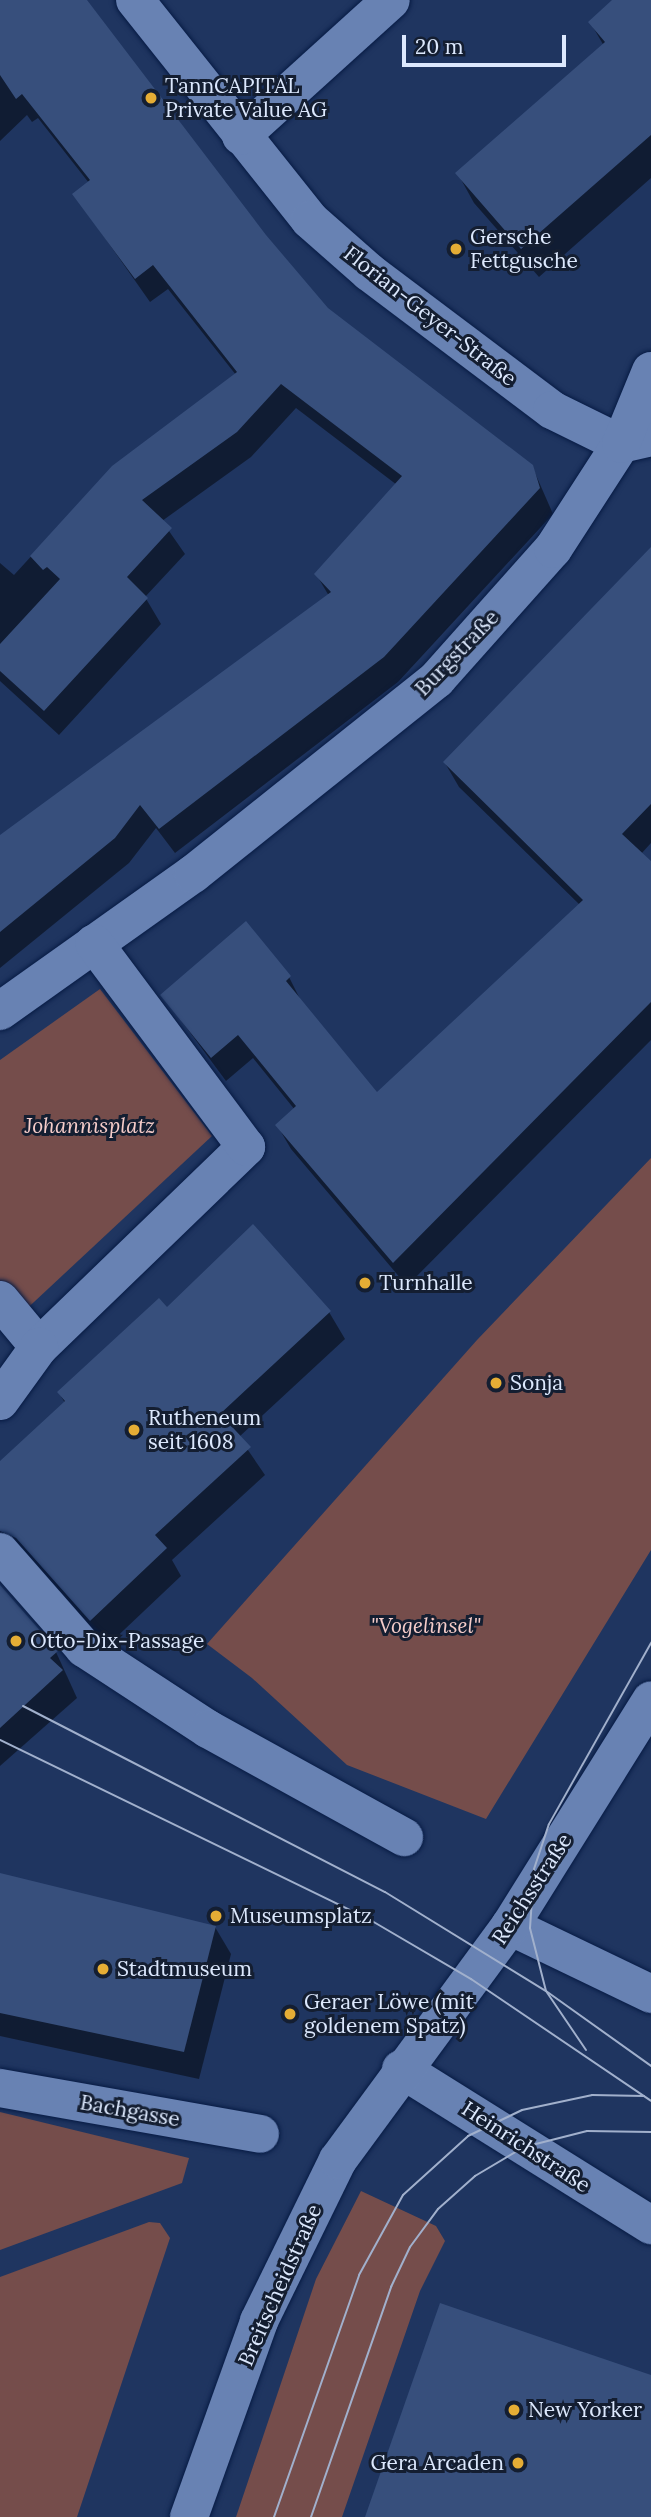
<!DOCTYPE html>
<html>
<head>
<meta charset="utf-8">
<style>
  body { margin:0 }
  #map { position:relative; width:651px; height:2517px; overflow:hidden; background:#1f3560; font-family:Lora,serif }
  div>[style] { position:absolute }
  .green>* { inset:0; background:#754d4b }
  .shadow>* { inset:0; background:#0007 }
  .building>* { inset:0; background:#374f7c }
  .roads { filter:drop-shadow(0 0 2px #071b44) drop-shadow(0 0 2px #071b44) }
  .street>* { height:38px; margin:-19px; padding:0 19px; transform-origin:19px; border-radius:19px; background:#6882b3 }
  .secondary>* { height:38px; margin:-19px; padding:0 19px; transform-origin:19px; border-radius:19px; background:#6882b3 }
  .tram>* { height:2px; margin:-1px; padding:0 1px; transform-origin:1px; border-radius:1px; background:#a1b0cc }
  .dots>* { width:19px; height:19px; translate:-50% -50%; box-sizing:border-box; border:4px solid #141e31; border-radius:50% }
  span { translate:-50% -50%; white-space:nowrap; text-align:center; line-height:1.15; -webkit-text-stroke:6px #141e31; paint-order:stroke }
  .poi-label { font-size:21px; color:#dce8fd }
  .left { translate:0 -50%; text-align:left }
  .right { translate:-100% -50%; text-align:right }
  .street-label { font-size:21px; color:#dce8fd }
  .park-label { font-size:21px; color:#f6cdca; font-style:italic }
  .scale { position:absolute; left:402px; top:35px; width:164px; height:32px; box-sizing:border-box; border:4px solid #dce8fd; border-top:0; padding-left:9px; font-size:21px; line-height:24px; white-space:nowrap; color:#dce8fd; -webkit-text-stroke:5px #141e31; paint-order:stroke }
</style>
</head>
<body>
<div id="map">
  <div class="green">
    <i style="clip-path:polygon(100px 989px,212px 1136px,19px 1316px,0 1292px,0 1060px)"></i>
    <i style="clip-path:polygon(651px 1158px,651px 1550px,486px 1819px,347px 1765px,252px 1678px,207px 1644px,477px 1340px)"></i>
    <i style="clip-path:polygon(0 2112px,189px 2158px,182px 2183px,0 2250px)"></i>
    <i style="clip-path:polygon(361px 2191px,436px 2226px,445px 2241px,420px 2291px,342px 2517px,236px 2517px,316px 2279px)"></i>
    <i style="clip-path:polygon(149px 2222px,160px 2223px,170px 2238px,77px 2517px,0 2517px,0 2277px)"></i>
  </div>
  <div class="shadow">
    <i style="clip-path:polygon(0 0,86px 0,265px 237px,327px 309px,532px 466px,553px 514px,398px 682px,175px 853px,156px 828px,129px 863px,0 968px,0 837px,329px 596px,316px 574px,397px 485px,296px 408px,251px 457px,162px 521px,185px 554px,145px 597px,161px 624px,59px 735px,0 681px,0 563px,14px 575px,113px 467px,236px 375px,168px 289px,150px 302px,74px 194px,89px 183px,38px 118px,32px 122px,27px 115px,0 141px)"></i>
    <i style="clip-path:polygon(615px 0,651px 0,651px 178px,539px 277px,474px 203px,458px 174px,604px 46px,590px 22px)"></i>
    <i style="clip-path:polygon(651px 550px,651px 843px,641px 854px,651px 863px,651px 1040px,407px 1286px,291px 1149px,277px 1125px,295px 1110px,253px 1058px,226px 1081px,163px 996px,289px 977px,302px 1003px,377px 1094px,580px 905px,459px 787px,445px 763px)"></i>
    <i style="clip-path:polygon(253px 1227px,329px 1312px,345px 1339px,239px 1437px,265px 1475px,172px 1560px,181px 1576px,106px 1647px,0 1563px,0 1464px,65px 1403px,59px 1393px,167px 1310px)"></i>
    <i style="clip-path:polygon(0 1588px,56px 1652px,77px 1698px,0 1766px)"></i>
    <i style="clip-path:polygon(0 1878px,215px 1927px,231px 1954px,199px 2079px,0 2036px)"></i>
  </div>
  <div class="building">
    <i style="clip-path:polygon(0 0,87px 0,266px 235px,328px 308px,533px 465px,540px 488px,384px 657px,159px 829px,140px 805px,115px 838px,0 932px,0 835px,331px 592px,314px 574px,402px 476px,281px 384px,237px 432px,142px 500px,172px 528px,127px 577px,148px 598px,44px 711px,0 671px,0 644px,60px 579px,47px 567px,43px 570px,30px 556px,112px 466px,237px 372px,153px 265px,135px 279px,72px 194px,90px 180px,22px 94px,16px 99px,0 75px)"></i>
    <i style="clip-path:polygon(612px 0,651px 0,651px 135px,521px 249px,455px 173px,605px 42px,588px 22px)"></i>
    <i style="clip-path:polygon(651px 547px,651px 804px,622px 834px,651px 861px,651px 1002px,393px 1263px,275px 1125px,296px 1106px,238px 1035px,211px 1058px,160px 995px,246px 921px,291px 976px,286px 981px,377px 1092px,583px 900px,443px 762px)"></i>
    <i style="clip-path:polygon(253px 1224px,331px 1311px,220px 1414px,251px 1447px,155px 1535px,167px 1548px,90px 1621px,16px 1538px,0 1531px,0 1461px,65px 1401px,57px 1392px,159px 1298px,167px 1307px)"></i>
    <i style="clip-path:polygon(0 1585px,58px 1651px,50px 1658px,63px 1670px,0 1728px)"></i>
    <i style="clip-path:polygon(0 1873px,216px 1926px,184px 2052px,0 2013px)"></i>
    <i style="clip-path:polygon(440px 2303px,651px 2375px,651px 2517px,365px 2517px)"></i>
  </div>
  <div class="roads">
    <div class="street">
      <i style="left:135px;top:0;width:281px;rotate:51.5deg"></i>
      <i style="left:310px;top:220px;width:79px;rotate:41.4deg"></i>
      <i style="left:369px;top:272px;width:229px;rotate:37deg"></i>
      <i style="left:552px;top:410px;width:77px;rotate:26.2deg"></i>
      <i style="left:621px;top:444px;width:26px;rotate:-13deg"></i>
      <i style="left:241px;top:136px;width:202px;rotate:-42.2deg"></i>
      <i style="left:0;top:1011px;width:237px;rotate:-35.4deg"></i>
      <i style="left:193px;top:874px;width:312px;rotate:-38.6deg"></i>
      <i style="left:437px;top:679px;width:174px;rotate:-48.3deg"></i>
      <i style="left:553px;top:549px;width:125px;rotate:-57.1deg"></i>
      <i style="left:621px;top:444px;width:79px;rotate:-67.7deg"></i>
      <i style="left:0;top:1300px;width:61px;rotate:50.3deg"></i>
      <i style="left:39px;top:1347px;width:288px;rotate:-44deg"></i>
      <i style="left:246px;top:1147px;width:254px;rotate:-126.7deg"></i>
      <i style="left:0;top:1401px;width:67px;rotate:-54.2deg"></i>
      <i style="left:0;top:1552px;width:128px;rotate:48.8deg"></i>
      <i style="left:84px;top:1648px;width:148px;rotate:33.2deg"></i>
      <i style="left:208px;top:1729px;width:224px;rotate:28.9deg"></i>
      <i style="left:510px;top:1926px;width:157px;rotate:25.7deg"></i>
      <i style="left:401px;top:2069px;width:295px;rotate:32deg"></i>
      <i style="left:0;top:2088px;width:264px;rotate:10deg"></i>
    </div>
    <div class="secondary">
      <i style="left:189px;top:2517px;width:208px;rotate:-70.3deg"></i>
      <i style="left:259px;top:2321px;width:179px;rotate:-63.9deg"></i>
      <i style="left:338px;top:2160px;width:290px;rotate:-53.7deg"></i>
      <i style="left:510px;top:1926px;width:266px;rotate:-58deg"></i>
    </div>
  </div>
  <div class="tram">
    <i style="left:23px;top:1706px;width:407px;rotate:27.2deg"></i>
    <i style="left:385px;top:1892px;width:189px;rotate:31.6deg"></i>
    <i style="left:546px;top:1991px;width:129px;rotate:35.5deg"></i>
    <i style="left:0;top:1740px;width:414px;rotate:25.9deg"></i>
    <i style="left:372px;top:1921px;width:115px;rotate:30.4deg"></i>
    <i style="left:471px;top:1979px;width:217px;rotate:34.1deg"></i>
    <i style="left:586px;top:2050px;width:71px;rotate:-124.1deg"></i>
    <i style="left:546px;top:1991px;width:65px;rotate:-104.3deg"></i>
    <i style="left:530px;top:1928px;width:59px;rotate:-86.1deg"></i>
    <i style="left:534px;top:1869px;width:47px;rotate:-71.6deg"></i>
    <i style="left:549px;top:1824px;width:208px;rotate:-60.6deg"></i>
    <i style="left:274px;top:2517px;width:256px;rotate:-70.6deg"></i>
    <i style="left:359px;top:2275px;width:91px;rotate:-61.2deg"></i>
    <i style="left:403px;top:2195px;width:88px;rotate:-42.2deg"></i>
    <i style="left:468px;top:2136px;width:60px;rotate:-25.7deg"></i>
    <i style="left:522px;top:2110px;width:72px;rotate:-12.1deg"></i>
    <i style="left:592px;top:2095px;width:52px;rotate:1.1deg"></i>
    <i style="left:311px;top:2517px;width:244px;rotate:-70.8deg"></i>
    <i style="left:391px;top:2287px;width:44px;rotate:-64.6deg"></i>
    <i style="left:410px;top:2247px;width:47px;rotate:-53.6deg"></i>
    <i style="left:438px;top:2209px;width:50px;rotate:-41.7deg"></i>
    <i style="left:475px;top:2176px;width:57px;rotate:-30.6deg"></i>
    <i style="left:524px;top:2147px;width:65px;rotate:-14.3deg"></i>
    <i style="left:587px;top:2131px;width:64px;rotate:0.9deg"></i>
  </div>
  <div class="dots">
    <i style="left:151px;top:98px;background:#e5ad35"></i>
    <i style="left:456px;top:249px;background:#e5ad35"></i>
    <i style="left:365px;top:1283px;background:#e5ad35"></i>
    <i style="left:496px;top:1383px;background:#e5ad35"></i>
    <i style="left:134px;top:1430px;background:#e5ad35"></i>
    <i style="left:16px;top:1641px;background:#e5ad35"></i>
    <i style="left:216px;top:1916px;background:#e5ad35"></i>
    <i style="left:103px;top:1969px;background:#e5ad35"></i>
    <i style="left:290px;top:2014px;background:#e5ad35"></i>
    <i style="left:514px;top:2410px;background:#e5ad35"></i>
    <i style="left:518px;top:2463px;background:#e5ad35"></i>
  </div>
  <div class="poi-label">
    <span class="left" style="left:165px;top:98px">TannCAPITAL<br>Private Value AG</span>
    <span class="left" style="left:470px;top:249px">Gersche<br>Fettgusche</span>
    <span class="left" style="left:379px;top:1283px">Turnhalle</span>
    <span class="left" style="left:510px;top:1383px">Sonja</span>
    <span class="left" style="left:148px;top:1430px">Rutheneum<br>seit 1608</span>
    <span class="left" style="left:30px;top:1641px">Otto-Dix-Passage</span>
    <span class="left" style="left:230px;top:1916px">Museumsplatz</span>
    <span class="left" style="left:117px;top:1969px">Stadtmuseum</span>
    <span class="left" style="left:304px;top:2014px">Geraer Löwe (mit<br>goldenem Spatz)</span>
    <span class="left" style="left:528px;top:2410px">New Yorker</span>
    <span class="right" style="left:504px;top:2463px">Gera Arcaden</span>
  </div>
  <div class="street-label">
    <span style="left:430px;top:316px;rotate:38deg">Florian-Geyer-Straße</span>
    <span style="left:457px;top:653px;rotate:-46deg">Burgstraße</span>
    <span style="left:532px;top:1889px;rotate:-57deg">Reichsstraße</span>
    <span style="left:130px;top:2111px;rotate:10deg">Bachgasse</span>
    <span style="left:526px;top:2147px;rotate:33deg">Heinrichstraße</span>
    <span style="left:280px;top:2285px;rotate:-66deg">Breitscheidstraße</span>
  </div>
  <div class="park-label">
    <span style="left:90px;top:1126px">Johannisplatz</span>
    <span style="left:426px;top:1626px">"Vogelinsel"</span>
  </div>
  <div class="scale">20 m</div>
</div>
</body>
</html>
